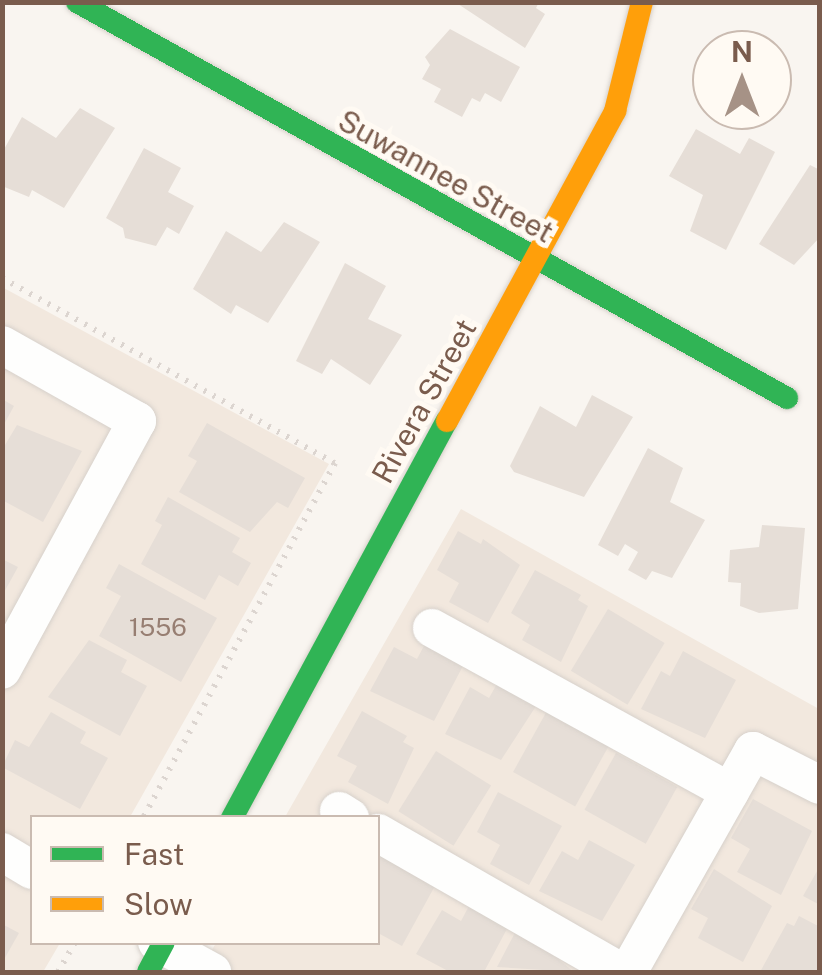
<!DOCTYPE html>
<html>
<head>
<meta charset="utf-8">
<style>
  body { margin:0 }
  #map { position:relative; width:822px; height:975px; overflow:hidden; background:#f9f5f0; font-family:"Public Sans",sans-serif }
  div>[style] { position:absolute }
  .residential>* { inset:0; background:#f2e8de }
  .building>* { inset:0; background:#e6ded7; transform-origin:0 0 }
  .path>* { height:6px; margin-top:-3px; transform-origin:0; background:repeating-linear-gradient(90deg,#dcd5d0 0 2.5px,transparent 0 10.5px) }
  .roads { filter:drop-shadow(0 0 2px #d7d1cb) drop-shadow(0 0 2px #d7d1cb) }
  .street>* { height:38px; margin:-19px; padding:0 19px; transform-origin:19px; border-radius:19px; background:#fefefd }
  .fast>* { height:22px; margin:-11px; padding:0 11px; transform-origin:11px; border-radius:11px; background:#30b455 }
  .slow>* { height:22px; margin:-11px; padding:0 11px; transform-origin:11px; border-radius:11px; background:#ff9f0a }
  span { translate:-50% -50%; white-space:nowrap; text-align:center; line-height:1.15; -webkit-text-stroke:10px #fffaf3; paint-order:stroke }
  .number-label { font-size:25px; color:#977e72 }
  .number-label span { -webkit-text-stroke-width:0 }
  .street-label { font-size:30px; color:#7a5c4d }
  .frame { position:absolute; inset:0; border:5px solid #7a5c4d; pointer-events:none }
  .legend { position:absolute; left:30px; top:815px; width:350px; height:130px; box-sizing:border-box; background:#fffaf3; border:2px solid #cabbb1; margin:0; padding:12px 18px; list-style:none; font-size:30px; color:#7a5c4d }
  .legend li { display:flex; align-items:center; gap:20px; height:50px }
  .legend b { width:50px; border:2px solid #cabbb1 }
  .north { position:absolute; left:692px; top:30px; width:100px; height:100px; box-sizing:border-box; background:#fffaf3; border:2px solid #cabbb1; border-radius:50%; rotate:0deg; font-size:28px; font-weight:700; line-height:40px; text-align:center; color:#7a5c4d }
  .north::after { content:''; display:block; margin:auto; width:35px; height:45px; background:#a69286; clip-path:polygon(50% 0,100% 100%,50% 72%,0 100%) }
</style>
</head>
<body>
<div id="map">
  <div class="residential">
    <i style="clip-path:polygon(2px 287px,329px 464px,130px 817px,32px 818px,32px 942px,60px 943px,43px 972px,3px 972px)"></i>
    <i style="clip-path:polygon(461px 509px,819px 709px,819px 972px,199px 972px,216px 943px,378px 942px,378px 818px,285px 817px)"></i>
  </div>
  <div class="building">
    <i style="clip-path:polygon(455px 2px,539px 2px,536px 8px,545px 14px,525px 48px)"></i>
    <i style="clip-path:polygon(450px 29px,520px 67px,501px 102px,485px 93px,480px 102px,472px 98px,462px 117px,434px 102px,441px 89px,422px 79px,430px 65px,425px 57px)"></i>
    <i style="clip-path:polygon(80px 108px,115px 128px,64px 208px,32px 190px,29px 197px,2px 186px,2px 153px,22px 117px,56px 138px)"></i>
    <i style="clip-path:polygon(696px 129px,740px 154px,749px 138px,775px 152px,726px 250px,690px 231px,703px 195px,669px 176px)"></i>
    <i style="clip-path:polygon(144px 148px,181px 168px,168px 192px,194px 206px,179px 234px,167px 227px,156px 246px,125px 238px,123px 228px,106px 218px)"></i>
    <i style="clip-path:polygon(810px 165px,820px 170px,820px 237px,794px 265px,759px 244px)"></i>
    <i style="clip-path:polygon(284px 222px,320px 242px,268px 323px,236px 305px,231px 314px,193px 289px,226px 231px,261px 252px)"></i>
    <i style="clip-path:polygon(345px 263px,386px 286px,368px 319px,402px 335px,370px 385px,331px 359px,322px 374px,296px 361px)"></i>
    <i style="clip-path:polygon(592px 395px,633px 417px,584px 497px,514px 472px,510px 466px,540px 406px,576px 427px)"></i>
    <i style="clip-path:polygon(2px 399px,14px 406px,2px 428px)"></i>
    <i style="clip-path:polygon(207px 423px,305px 478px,288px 508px,277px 502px,250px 532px,179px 492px,197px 461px,188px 456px)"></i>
    <i style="clip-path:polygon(17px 425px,82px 451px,43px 522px,2px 500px,2px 450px)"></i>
    <i style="clip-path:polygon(648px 448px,683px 468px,670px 502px,705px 520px,672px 578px,652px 571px,646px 580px,628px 570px,638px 552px,625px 544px,618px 556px,598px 545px)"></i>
    <i style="clip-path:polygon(168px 497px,240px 538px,232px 552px,251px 563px,238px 586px,219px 575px,205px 600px,141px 564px,162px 525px,155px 521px)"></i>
    <i style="clip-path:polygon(762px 525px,805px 528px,798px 609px,759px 613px,740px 606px,741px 583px,728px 582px,730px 550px,759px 547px)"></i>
    <i style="clip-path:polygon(458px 531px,481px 544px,483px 539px,520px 565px,488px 623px,449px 602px,459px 583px,437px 570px)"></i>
    <i style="clip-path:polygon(2px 559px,18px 567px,2px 596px)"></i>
    <i style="clip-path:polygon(119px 564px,217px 618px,181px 682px,99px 636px,121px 596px,106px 588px)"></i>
    <i style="clip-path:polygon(535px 570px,581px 595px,578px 600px,588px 606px,561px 662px,522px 640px,530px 625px,511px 613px)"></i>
    <i style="left:608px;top:609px;width:66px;height:72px;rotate:31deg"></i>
    <i style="clip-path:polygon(89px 640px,127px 660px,121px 672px,147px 686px,120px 736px,48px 697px)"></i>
    <i style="clip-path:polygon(426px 642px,465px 662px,434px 721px,370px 691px,394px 647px,417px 659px)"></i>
    <i style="clip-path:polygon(683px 651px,736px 680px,705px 738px,641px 709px,661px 671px,670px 676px)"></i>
    <i style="clip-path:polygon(498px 682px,538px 703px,501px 760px,445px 734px,470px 687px,489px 698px)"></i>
    <i style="left:548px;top:709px;width:71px;height:72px;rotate:29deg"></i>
    <i style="clip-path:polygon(362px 711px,407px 736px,403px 742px,414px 748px,388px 804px,348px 782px,357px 766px,337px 756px)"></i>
    <i style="clip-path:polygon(51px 712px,86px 732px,80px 743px,108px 758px,80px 809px,2px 767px,15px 740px,29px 747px)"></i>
    <i style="left:436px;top:751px;width:65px;height:71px;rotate:32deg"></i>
    <i style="left:616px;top:753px;width:70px;height:65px;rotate:29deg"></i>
    <i style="clip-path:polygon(498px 792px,562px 826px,529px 885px,490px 864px,500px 845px,477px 832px)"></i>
    <i style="clip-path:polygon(753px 799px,812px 831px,781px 895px,737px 872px,750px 849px,731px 838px)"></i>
    <i style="clip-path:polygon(589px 840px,635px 865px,602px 921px,539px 891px,562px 851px,578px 860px)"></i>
    <i style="clip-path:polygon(378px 852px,436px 884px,402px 946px,378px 933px)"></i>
    <i style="clip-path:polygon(820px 866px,820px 905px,803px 896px)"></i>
    <i style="clip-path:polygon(714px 869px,772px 906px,743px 962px,698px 938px,708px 918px,691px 909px)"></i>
    <i style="clip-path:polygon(469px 906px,508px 927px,485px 970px,450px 972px,416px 954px,442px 910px,461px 921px)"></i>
    <i style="clip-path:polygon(799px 916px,820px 927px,820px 972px,760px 972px,787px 923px,794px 926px)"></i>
    <i style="clip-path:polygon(2px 924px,19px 933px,2px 963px)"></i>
    <i style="clip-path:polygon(517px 929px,562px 953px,559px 960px,574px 972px,497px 967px)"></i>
  </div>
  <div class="path">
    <i style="left:2px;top:278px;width:381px;rotate:29.1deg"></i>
    <i style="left:335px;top:463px;width:404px;rotate:118.4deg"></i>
    <i style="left:58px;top:972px;width:34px;rotate:-60deg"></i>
  </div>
  <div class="roads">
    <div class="street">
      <i style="left:2px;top:345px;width:155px;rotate:29.4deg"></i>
      <i style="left:137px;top:421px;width:283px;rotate:118.5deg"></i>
      <i style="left:432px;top:628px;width:340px;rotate:28.8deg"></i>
      <i style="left:339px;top:811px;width:13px;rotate:32deg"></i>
      <i style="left:378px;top:833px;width:280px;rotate:29.8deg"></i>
      <i style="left:2px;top:852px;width:35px;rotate:31deg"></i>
      <i style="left:157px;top:942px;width:63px;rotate:28.6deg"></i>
      <i style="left:628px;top:972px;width:254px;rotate:-60.5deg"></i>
      <i style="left:753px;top:751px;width:75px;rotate:26.9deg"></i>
    </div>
    <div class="fast">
      <i style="left:77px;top:2px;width:813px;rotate:29.15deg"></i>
      <i style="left:232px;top:818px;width:451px;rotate:-61.6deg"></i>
      <i style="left:148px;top:972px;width:34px;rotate:-62deg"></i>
    </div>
    <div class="slow">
      <i style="left:447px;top:421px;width:353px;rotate:-61.5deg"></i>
      <i style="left:615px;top:111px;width:112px;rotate:-76.1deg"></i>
    </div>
  </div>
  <div class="number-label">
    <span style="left:158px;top:627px">1556</span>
  </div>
  <div class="street-label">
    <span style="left:446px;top:176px;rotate:29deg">Suwannee Street</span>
    <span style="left:424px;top:401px;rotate:-61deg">Rivera Street</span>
  </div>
  <div class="frame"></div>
  <ul class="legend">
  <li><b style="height:12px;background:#30b455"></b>Fast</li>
  <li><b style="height:12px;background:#ff9f0a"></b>Slow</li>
  </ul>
  <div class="north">N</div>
</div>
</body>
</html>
